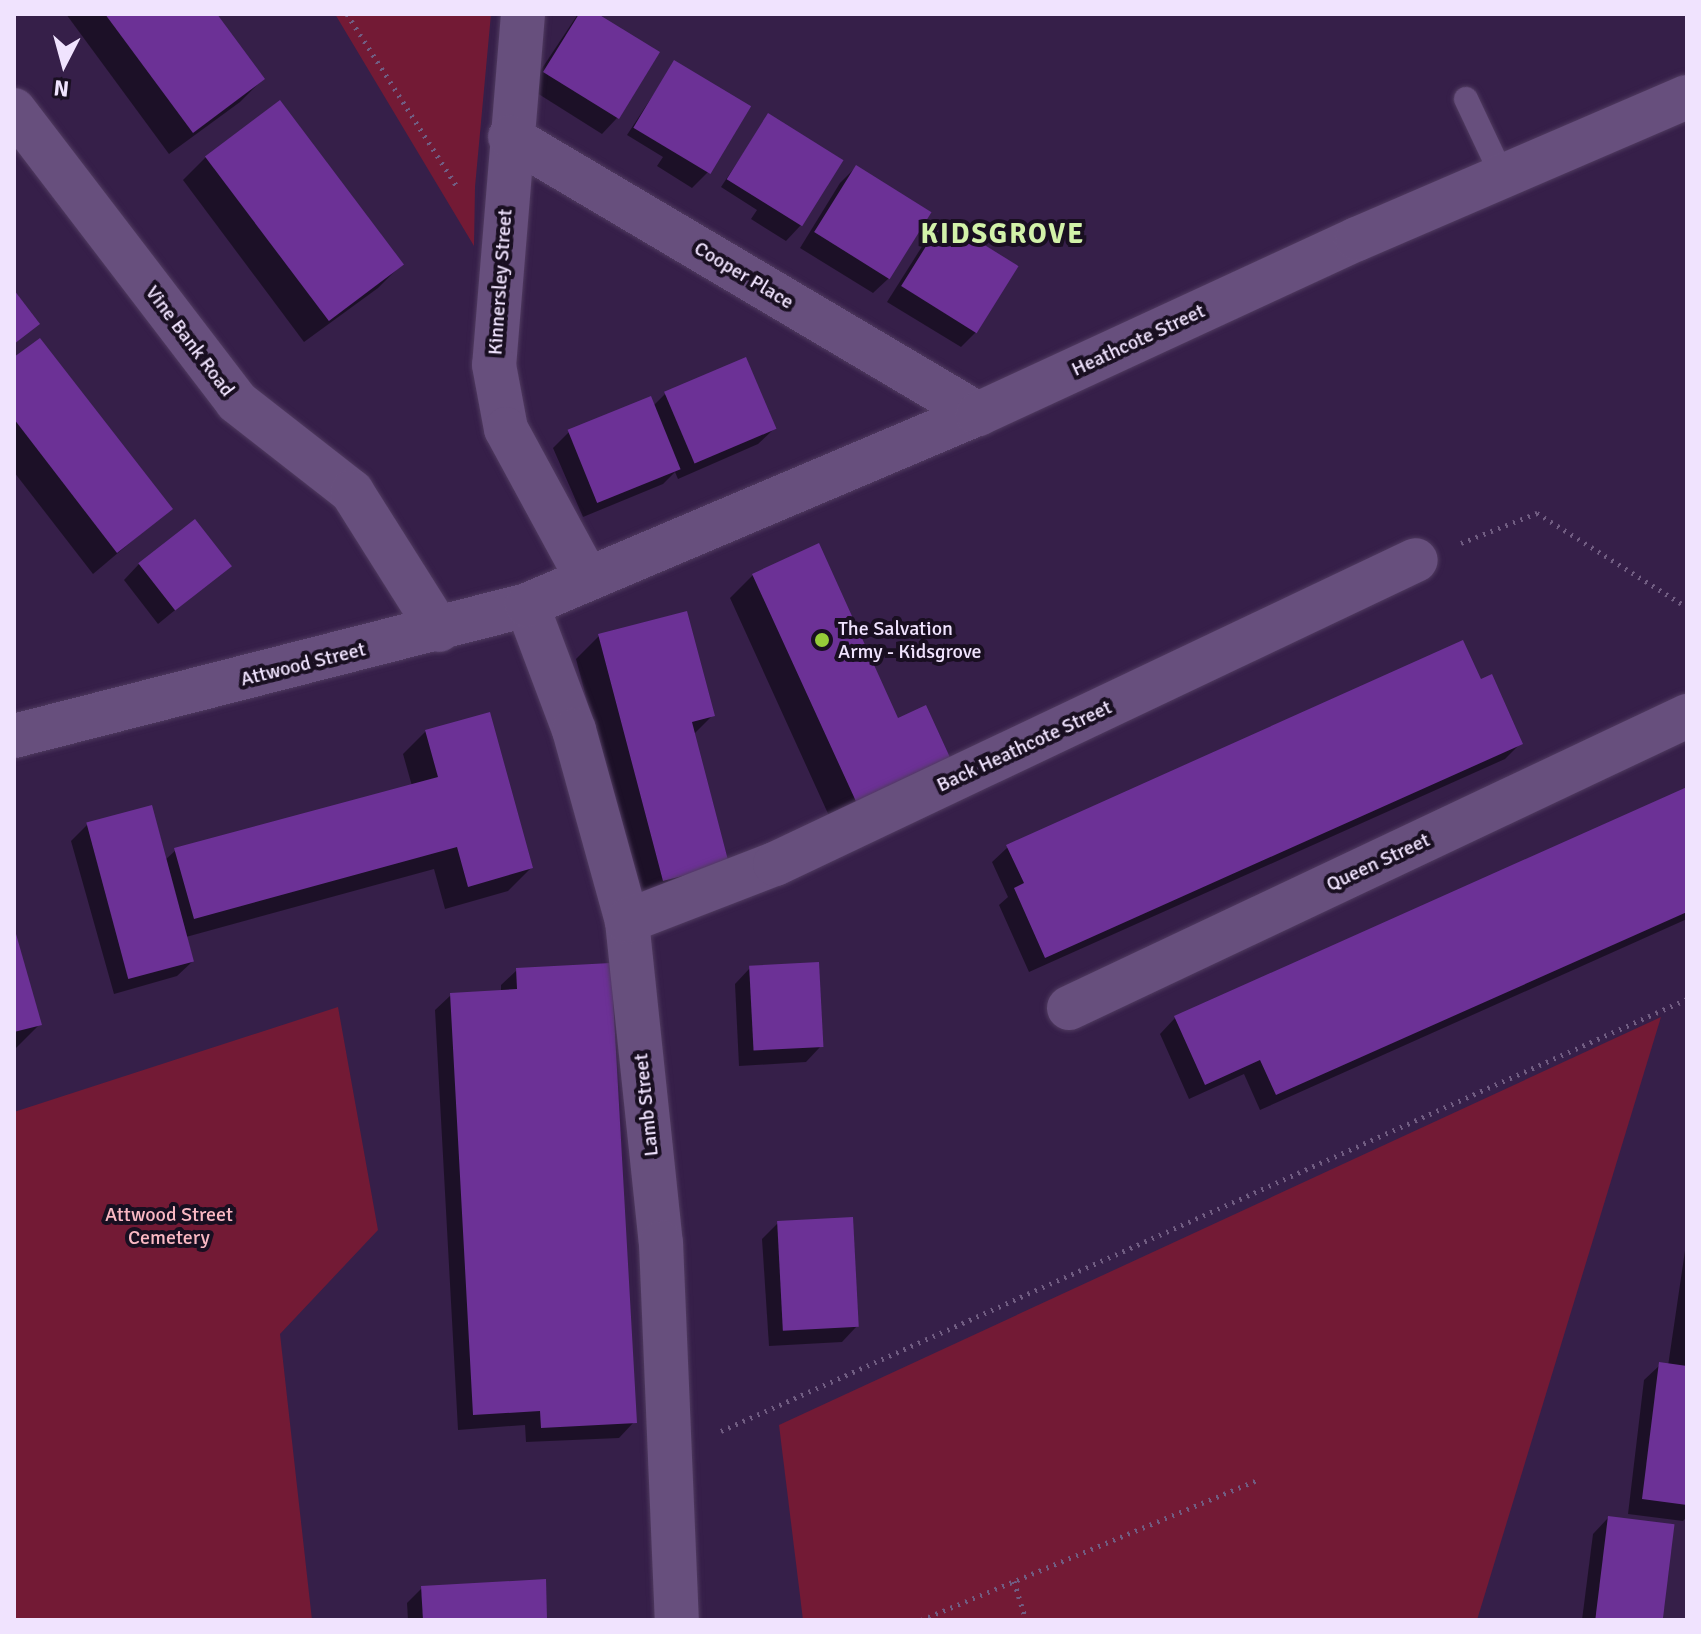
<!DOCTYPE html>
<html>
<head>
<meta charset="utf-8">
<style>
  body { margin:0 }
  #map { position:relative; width:1701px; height:1634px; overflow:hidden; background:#361f49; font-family:Signika,sans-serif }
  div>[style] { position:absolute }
  .green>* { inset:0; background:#731a35 }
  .shadow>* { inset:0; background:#0007 }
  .building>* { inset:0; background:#6c3196; transform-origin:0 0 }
  .path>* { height:5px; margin-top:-2.5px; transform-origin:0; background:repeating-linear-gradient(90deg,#715d82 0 2px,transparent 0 8px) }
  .roads { filter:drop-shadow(0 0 2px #503b60) drop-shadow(0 0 2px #503b60) }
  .service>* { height:24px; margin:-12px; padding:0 12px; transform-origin:12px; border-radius:12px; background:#674f7d }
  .minor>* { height:44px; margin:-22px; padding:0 22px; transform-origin:22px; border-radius:22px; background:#674f7d }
  .tertiary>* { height:44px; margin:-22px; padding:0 22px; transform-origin:22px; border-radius:22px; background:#674f7d }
  .dots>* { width:22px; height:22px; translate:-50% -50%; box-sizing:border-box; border:4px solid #190f21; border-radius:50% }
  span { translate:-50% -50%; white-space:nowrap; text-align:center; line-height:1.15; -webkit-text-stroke:8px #190f21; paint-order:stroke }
  .street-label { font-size:20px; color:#f0e3fe }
  .poi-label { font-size:20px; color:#f0e3fe }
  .left { translate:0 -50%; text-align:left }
  .park-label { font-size:20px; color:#fab8c3 }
  .district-label { font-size:28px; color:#d2f2a9; font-weight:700; letter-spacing:2px }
  .frame { position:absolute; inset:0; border:16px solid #f0e3fe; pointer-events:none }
  .north { position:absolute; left:24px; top:24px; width:80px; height:80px; -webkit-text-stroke:6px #190f21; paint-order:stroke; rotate:186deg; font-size:22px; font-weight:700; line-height:32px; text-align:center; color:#f0e3fe }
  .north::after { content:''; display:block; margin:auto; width:28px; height:36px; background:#f0e3fe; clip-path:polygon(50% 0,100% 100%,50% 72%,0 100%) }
</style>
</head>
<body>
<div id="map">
  <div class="green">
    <i style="clip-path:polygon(335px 14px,491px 14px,475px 187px,474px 246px)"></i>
    <i style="clip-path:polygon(338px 1007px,378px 1230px,280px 1334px,312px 1620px,14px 1620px,14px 1112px)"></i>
    <i style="clip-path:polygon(1661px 1017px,1477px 1620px,803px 1620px,779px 1425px)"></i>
  </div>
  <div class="shadow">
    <i style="clip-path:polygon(66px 14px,214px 14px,263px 79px,240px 102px,169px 154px)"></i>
    <i style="clip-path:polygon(578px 14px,595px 14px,658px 53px,617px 118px,602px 134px,529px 88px)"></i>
    <i style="clip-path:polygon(674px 63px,708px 172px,692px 188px,657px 166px,663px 157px,627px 135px)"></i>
    <i style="clip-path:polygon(768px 116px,801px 225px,786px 241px,751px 219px,757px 210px,721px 187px)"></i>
    <i style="clip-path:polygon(206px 157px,401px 265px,378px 288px,304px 342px,183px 180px)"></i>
    <i style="clip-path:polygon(856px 167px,889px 278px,873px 293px,800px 248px,840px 183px)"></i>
    <i style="clip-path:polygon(943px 221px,1016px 267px,976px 332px,961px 347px,887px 302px,928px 237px)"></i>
    <i style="clip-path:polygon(14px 360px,170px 509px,93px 574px,14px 472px)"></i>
    <i style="clip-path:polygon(665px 394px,774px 429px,758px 444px,678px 479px,675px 472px,663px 484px,583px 517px,553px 448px,569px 432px,653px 406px)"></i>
    <i style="clip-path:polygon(139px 564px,229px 566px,158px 624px,124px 580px)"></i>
    <i style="clip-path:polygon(753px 575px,897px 721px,951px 764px,835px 829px,730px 598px)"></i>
    <i style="clip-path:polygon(599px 636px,713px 715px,693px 735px,727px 863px,640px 903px,576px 659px)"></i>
    <i style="clip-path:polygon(426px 731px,531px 868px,508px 891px,445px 909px,434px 869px,186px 937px,193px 961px,177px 976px,114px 994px,71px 841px,87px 825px,165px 860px,176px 850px,412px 786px,403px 754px)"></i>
    <i style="clip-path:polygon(1521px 743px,1505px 759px,1029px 972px,999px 905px,1008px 897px,992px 862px,1008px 847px)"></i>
    <i style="clip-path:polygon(1687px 789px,1687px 919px,1260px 1110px,1244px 1074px,1189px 1099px,1160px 1034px,1175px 1018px)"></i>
    <i style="clip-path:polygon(14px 931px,40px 1024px,14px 1050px)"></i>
    <i style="clip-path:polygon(750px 968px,821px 1046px,806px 1062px,739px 1066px,735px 984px)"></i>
    <i style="clip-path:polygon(517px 970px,634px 1422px,619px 1438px,526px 1442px,525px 1425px,458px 1430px,435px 1010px,451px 995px,501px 992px,501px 985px)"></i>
    <i style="clip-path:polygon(778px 1223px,857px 1326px,842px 1342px,769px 1346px,762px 1239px)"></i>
    <i style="clip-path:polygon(1687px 1237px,1687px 1517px,1683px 1521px,1628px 1514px,1644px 1380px,1660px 1365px,1668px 1366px)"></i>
    <i style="clip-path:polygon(1608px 1518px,1660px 1620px,1582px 1620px,1593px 1534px)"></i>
    <i style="clip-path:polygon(422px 1588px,545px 1620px,408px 1620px,407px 1603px)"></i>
  </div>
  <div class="building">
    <i style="clip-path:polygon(105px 14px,217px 14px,265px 79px,193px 133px)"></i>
    <i style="clip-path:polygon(579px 14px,598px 14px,660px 52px,619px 119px,543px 72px)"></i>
    <i style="left:674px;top:60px;width:90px;height:79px;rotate:31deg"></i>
    <i style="left:280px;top:100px;width:206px;height:94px;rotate:53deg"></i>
    <i style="left:768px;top:113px;width:89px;height:78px;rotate:32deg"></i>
    <i style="left:856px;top:165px;width:89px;height:79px;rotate:32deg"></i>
    <i style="left:943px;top:219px;width:89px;height:79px;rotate:32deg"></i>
    <i style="clip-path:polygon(14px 290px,40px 324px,14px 344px)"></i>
    <i style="clip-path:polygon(40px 338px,173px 509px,117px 553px,14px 419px,14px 357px)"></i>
    <i style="left:746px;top:357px;width:78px;height:89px;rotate:67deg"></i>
    <i style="left:651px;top:396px;width:79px;height:90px;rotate:68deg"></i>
    <i style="left:195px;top:519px;width:60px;height:72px;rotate:52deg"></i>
    <i style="clip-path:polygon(819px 543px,898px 718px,926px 705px,953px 764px,859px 808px,752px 574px)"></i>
    <i style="clip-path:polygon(687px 611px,715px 716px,692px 722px,729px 864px,663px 881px,598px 634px)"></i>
    <i style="clip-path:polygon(1463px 640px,1481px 679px,1492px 674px,1523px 744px,1045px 958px,1014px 888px,1024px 883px,1006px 845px)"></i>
    <i style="clip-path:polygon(490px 712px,533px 868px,468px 887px,457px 847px,194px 919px,174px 848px,438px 777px,425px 730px)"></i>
    <i style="clip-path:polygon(1687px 787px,1687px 912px,1276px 1095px,1260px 1060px,1205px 1085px,1174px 1016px)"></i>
    <i style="left:152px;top:805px;width:162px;height:68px;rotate:75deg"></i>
    <i style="clip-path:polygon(14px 927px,42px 1025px,14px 1032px)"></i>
    <i style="left:819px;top:962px;width:85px;height:70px;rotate:87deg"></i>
    <i style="clip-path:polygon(611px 963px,637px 1423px,541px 1428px,540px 1411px,473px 1415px,450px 993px,517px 989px,516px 968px)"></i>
    <i style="left:853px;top:1217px;width:110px;height:76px;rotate:87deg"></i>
    <i style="clip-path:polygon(1659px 1362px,1687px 1366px,1687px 1505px,1642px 1499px)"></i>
    <i style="left:1608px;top:1516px;width:67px;height:105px;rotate:7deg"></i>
    <i style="clip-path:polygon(546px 1579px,547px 1620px,423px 1620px,421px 1586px)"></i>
  </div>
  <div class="path">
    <i style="left:347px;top:14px;width:203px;rotate:57.5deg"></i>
    <i style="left:1461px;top:543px;width:82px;rotate:-21.5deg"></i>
    <i style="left:1537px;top:513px;width:177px;rotate:32.1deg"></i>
    <i style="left:721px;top:1431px;width:1058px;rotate:-24.09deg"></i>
    <i style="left:1014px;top:1581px;width:41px;rotate:72.9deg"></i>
    <i style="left:921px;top:1620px;width:365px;rotate:-22.6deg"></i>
  </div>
  <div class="roads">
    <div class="service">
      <i style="left:1466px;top:99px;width:84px;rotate:64.7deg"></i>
    </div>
    <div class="minor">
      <i style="left:523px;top:14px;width:352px;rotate:94.7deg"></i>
      <i style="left:494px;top:365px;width:65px;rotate:79.4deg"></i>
      <i style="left:506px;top:429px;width:170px;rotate:61.5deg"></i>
      <i style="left:14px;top:110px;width:367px;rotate:52.6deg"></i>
      <i style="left:237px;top:402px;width:146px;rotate:38deg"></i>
      <i style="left:352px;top:492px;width:163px;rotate:57.8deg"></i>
      <i style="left:510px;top:137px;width:544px;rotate:30.62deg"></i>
      <i style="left:527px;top:605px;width:134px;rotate:69.4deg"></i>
      <i style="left:574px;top:730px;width:198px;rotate:74.5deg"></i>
      <i style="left:627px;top:921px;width:324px;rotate:84deg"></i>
      <i style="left:661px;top:1243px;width:377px;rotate:87.6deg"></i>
      <i style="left:627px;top:921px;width:159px;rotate:-21.1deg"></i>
      <i style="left:775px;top:864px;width:709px;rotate:-25.37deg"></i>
      <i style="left:1069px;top:1008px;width:684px;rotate:-25.29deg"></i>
    </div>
    <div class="tertiary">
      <i style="left:14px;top:736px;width:529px;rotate:-14.32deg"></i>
      <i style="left:527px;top:605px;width:490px;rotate:-23deg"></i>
      <i style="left:978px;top:414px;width:417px;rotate:-24.8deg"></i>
      <i style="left:1357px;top:239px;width:359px;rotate:-23.3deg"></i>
    </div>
  </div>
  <div class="dots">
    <i style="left:822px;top:640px;background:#96cc39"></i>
  </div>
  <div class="street-label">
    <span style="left:744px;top:275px;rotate:31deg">Cooper Place</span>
    <span style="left:500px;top:282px;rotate:-86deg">Kinnersley Street</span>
    <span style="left:1138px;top:340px;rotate:-25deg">Heathcote Street</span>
    <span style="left:190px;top:341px;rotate:53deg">Vine Bank Road</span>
    <span style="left:303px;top:664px;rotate:-14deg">Attwood Street</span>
    <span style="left:1024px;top:746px;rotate:-25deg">Back Heathcote Street</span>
    <span style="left:1378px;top:862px;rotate:-25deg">Queen Street</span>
    <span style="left:646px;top:1105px;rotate:-96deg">Lamb Street</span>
  </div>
  <div class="poi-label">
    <span class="left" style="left:838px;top:640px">The Salvation<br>Army - Kidsgrove</span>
  </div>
  <div class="park-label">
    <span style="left:169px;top:1226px">Attwood Street<br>Cemetery</span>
  </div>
  <div class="district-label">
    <span style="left:1003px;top:234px">KIDSGROVE</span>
  </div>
  <div class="frame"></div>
  <div class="north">N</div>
</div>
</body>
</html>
